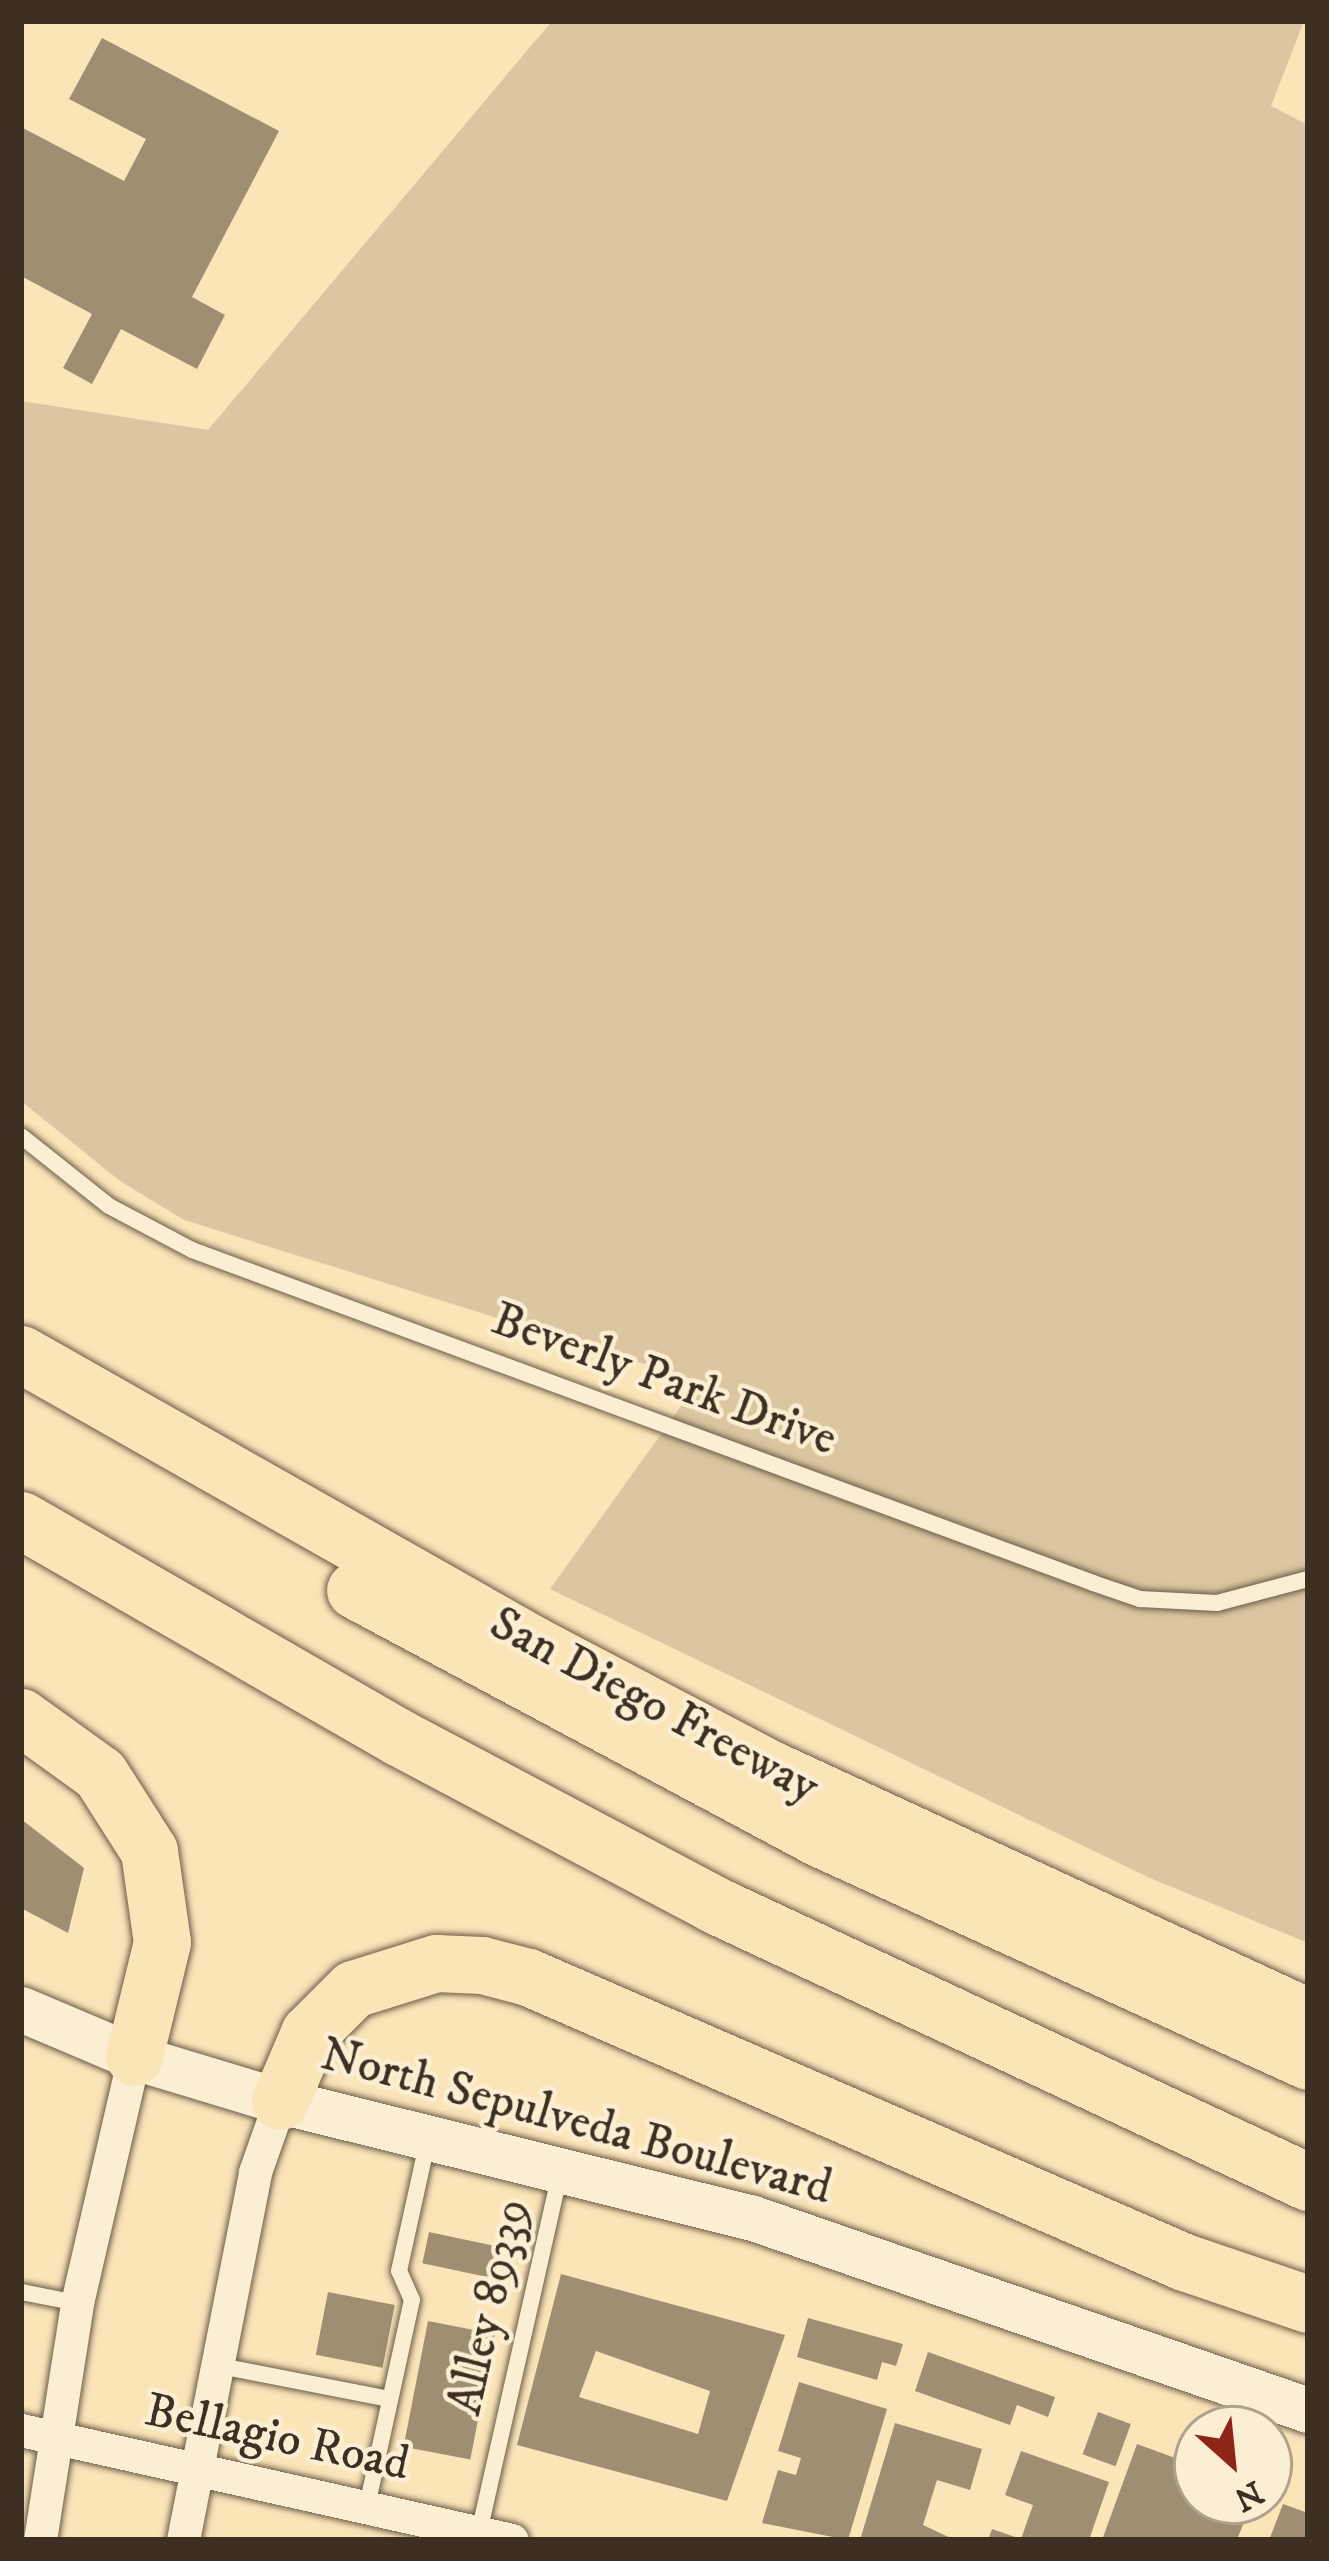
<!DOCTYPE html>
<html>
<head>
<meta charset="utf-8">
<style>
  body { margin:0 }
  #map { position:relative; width:1329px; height:2561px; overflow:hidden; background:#fae5b9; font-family:"IM FELL DW Pica",serif }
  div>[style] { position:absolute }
  .green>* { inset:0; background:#dac6a0 }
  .building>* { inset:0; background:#9f8e71; transform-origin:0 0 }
  .roads { filter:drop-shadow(0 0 3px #6c5d48) drop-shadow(0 0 3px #6c5d48) }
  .service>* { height:16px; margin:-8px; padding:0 8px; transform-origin:8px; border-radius:8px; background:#fceed2 }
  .minor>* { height:33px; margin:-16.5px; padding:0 16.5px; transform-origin:16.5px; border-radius:16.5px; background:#fceed2 }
  .secondary>* { height:45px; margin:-22.5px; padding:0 22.5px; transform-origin:22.5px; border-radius:22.5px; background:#fceed2 }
  .motorway>* { height:57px; margin:-28.5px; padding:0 28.5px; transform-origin:28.5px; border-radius:28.5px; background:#fae5b9 }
  span { translate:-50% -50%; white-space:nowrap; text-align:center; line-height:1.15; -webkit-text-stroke:9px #fceed2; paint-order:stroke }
  .street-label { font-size:48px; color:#3d3023 }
  .frame { position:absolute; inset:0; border:24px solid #3d3023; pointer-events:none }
  .north { position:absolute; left:1173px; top:2405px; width:120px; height:120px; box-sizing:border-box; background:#fceed2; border:3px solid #b0a28c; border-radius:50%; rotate:153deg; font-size:33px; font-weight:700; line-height:48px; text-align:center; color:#3d3023 }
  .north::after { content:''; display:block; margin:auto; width:42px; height:54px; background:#8f2418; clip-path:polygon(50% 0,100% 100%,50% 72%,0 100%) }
</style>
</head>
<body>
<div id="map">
  <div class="green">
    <i style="clip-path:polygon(552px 21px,1304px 21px,1271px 106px,1308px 125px,1308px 1943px,1150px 1878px,550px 1589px,699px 1381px,184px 1220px,120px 1181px,21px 1101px,21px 401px,208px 430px)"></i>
  </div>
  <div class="building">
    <i style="clip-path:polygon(102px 38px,279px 131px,192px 297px,225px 315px,197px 369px,121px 329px,92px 384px,63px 368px,92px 314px,21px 276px,21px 127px,124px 181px,146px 139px,69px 99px)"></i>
    <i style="clip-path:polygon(21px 1819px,84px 1868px,68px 1933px,21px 1908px)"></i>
    <i style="left:429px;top:2232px;width:70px;height:32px;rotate:12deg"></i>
    <i style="clip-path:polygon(evenodd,561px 2274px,785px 2335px,727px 2501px,517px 2445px,561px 2274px,596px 2351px,710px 2391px,698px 2434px,579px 2397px,596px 2351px)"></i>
    <i style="left:328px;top:2292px;width:68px;height:64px;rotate:11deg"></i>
    <i style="clip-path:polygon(808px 2318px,903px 2344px,896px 2366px,882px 2362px,877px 2380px,797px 2357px)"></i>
    <i style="left:428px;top:2321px;width:68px;height:128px;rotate:11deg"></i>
    <i style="clip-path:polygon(928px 2352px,1055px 2397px,1048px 2417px,1017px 2405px,1010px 2425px,915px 2391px)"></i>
    <i style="clip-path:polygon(799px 2382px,887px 2409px,848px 2540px,762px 2523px,778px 2470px,796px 2475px,801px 2458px,778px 2451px)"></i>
    <i style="left:1098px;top:2412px;width:35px;height:45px;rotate:20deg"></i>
    <i style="clip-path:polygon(895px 2423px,982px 2449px,970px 2490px,937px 2480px,923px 2525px,955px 2540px,860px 2540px)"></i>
    <i style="clip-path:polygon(1137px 2444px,1197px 2466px,1197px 2501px,1252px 2501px,1237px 2540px,1102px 2540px)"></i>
    <i style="clip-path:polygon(1021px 2451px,1109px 2482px,1089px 2540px,988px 2540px,992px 2529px,1021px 2539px,1033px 2505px,1005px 2495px)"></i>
    <i style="clip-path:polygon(1283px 2504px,1308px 2513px,1308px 2540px,1269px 2540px)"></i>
  </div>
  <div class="roads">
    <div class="service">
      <i style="left:21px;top:1136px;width:112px;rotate:38.5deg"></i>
      <i style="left:109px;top:1206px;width:94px;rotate:27.9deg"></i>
      <i style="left:192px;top:1250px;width:961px;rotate:20.28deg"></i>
      <i style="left:1093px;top:1583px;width:50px;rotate:18.8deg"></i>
      <i style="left:1140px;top:1599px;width:77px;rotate:3deg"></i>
      <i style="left:1217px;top:1603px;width:94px;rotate:-14.8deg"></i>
      <i style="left:21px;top:2292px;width:57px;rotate:11.1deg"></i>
      <i style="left:220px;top:2366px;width:173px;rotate:11deg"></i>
      <i style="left:367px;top:2506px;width:211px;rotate:-77.7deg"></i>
      <i style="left:412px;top:2300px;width:32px;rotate:-114deg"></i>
      <i style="left:399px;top:2271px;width:135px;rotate:-77.6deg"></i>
      <i style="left:478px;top:2537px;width:376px;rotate:-77.3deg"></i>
    </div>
    <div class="minor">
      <i style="left:21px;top:2430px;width:503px;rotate:12.63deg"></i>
      <i style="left:40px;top:2540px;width:240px;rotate:-81.1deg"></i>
      <i style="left:77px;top:2303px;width:253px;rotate:-77deg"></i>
      <i style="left:183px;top:2540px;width:375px;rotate:-78.9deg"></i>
      <i style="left:255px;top:2172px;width:75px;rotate:-70.6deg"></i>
    </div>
    <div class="secondary">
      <i style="left:21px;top:2009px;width:123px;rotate:23deg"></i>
      <i style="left:134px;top:2057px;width:152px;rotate:16.8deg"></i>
      <i style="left:280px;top:2101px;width:484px;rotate:13.9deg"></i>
      <i style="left:750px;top:2217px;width:590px;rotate:19.08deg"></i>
    </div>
    <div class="motorway">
      <i style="left:21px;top:1354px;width:590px;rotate:29.56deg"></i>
      <i style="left:534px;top:1645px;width:262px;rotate:27.7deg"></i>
      <i style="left:766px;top:1767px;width:597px;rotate:24.76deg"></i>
      <i style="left:21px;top:1520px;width:437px;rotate:29.9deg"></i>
      <i style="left:400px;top:1738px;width:357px;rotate:27.9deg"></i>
      <i style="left:715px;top:1905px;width:655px;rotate:25.04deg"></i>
      <i style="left:355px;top:1590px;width:526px;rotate:28.12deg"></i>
      <i style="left:819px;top:1838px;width:537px;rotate:24.51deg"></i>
      <i style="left:21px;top:1717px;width:97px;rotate:35.8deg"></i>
      <i style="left:100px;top:1774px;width:91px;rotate:57.5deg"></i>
      <i style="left:149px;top:1851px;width:92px;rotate:81.9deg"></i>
      <i style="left:162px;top:1942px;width:118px;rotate:103.7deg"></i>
      <i style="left:280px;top:2101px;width:74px;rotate:-66.9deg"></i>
      <i style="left:309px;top:2033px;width:62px;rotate:-45deg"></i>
      <i style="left:353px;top:1989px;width:87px;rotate:-17.4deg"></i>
      <i style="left:436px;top:1963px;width:46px;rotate:2.5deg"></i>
      <i style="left:482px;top:1965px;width:48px;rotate:14.6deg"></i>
      <i style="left:528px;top:1977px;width:715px;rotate:23.48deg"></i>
      <i style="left:1184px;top:2262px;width:131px;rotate:18.7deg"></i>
    </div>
  </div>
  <div class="street-label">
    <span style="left:664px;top:1380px;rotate:20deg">Beverly Park Drive</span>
    <span style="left:654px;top:1706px;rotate:28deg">San Diego Freeway</span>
    <span style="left:576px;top:2122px;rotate:15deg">North Sepulveda Boulevard</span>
    <span style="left:490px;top:2307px;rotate:-77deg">Alley 89339</span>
    <span style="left:277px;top:2438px;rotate:12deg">Bellagio Road</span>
  </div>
  <div class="frame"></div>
  <div class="north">N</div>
</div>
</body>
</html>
